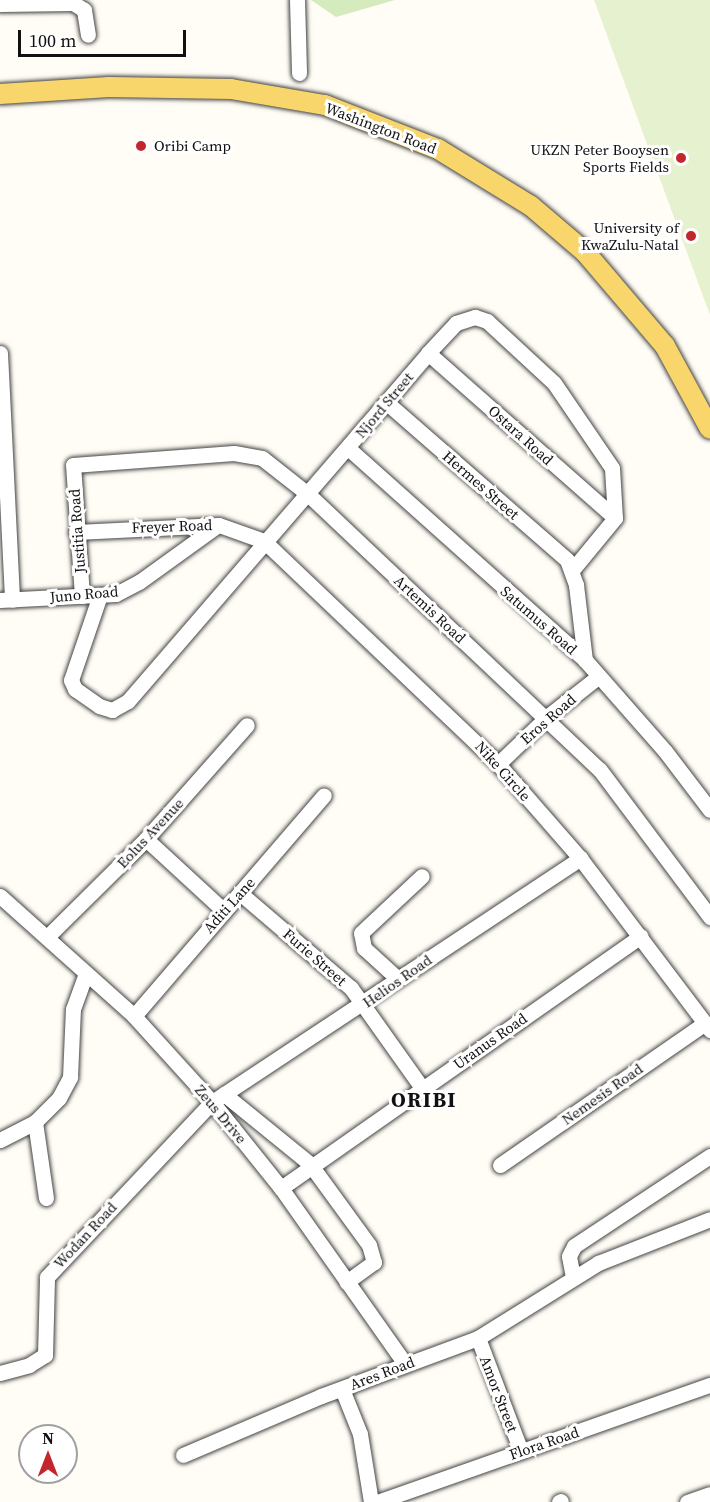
<!DOCTYPE html>
<html>
<head>
<meta charset="utf-8">
<style>
  body { margin:0 }
  #map { position:relative; width:710px; height:1502px; overflow:hidden; background:#fffdf5; font-family:"Source Serif 4",serif }
  div>[style] { position:absolute }
  .green>* { inset:0; background:#d5ebbd }
  .pitch>* { inset:0; background:#e6f2cf }
  .roads { filter:drop-shadow(0 0 2px #444) drop-shadow(0 0 2px #444) }
  .minor>* { height:15px; margin:-7.5px; padding:0 7.5px; transform-origin:7.5px; border-radius:7.5px; background:#fff }
  .major>* { height:20px; margin:-10px; padding:0 10px; transform-origin:10px; border-radius:10px; background:#f9d66b }
  .dots>* { width:16px; height:16px; translate:-50% -50%; box-sizing:border-box; border:3px solid #fff; border-radius:50% }
  span { translate:-50% -50%; white-space:nowrap; text-align:center; line-height:1.15; -webkit-text-stroke:6px #fff; paint-order:stroke }
  .street-label { font-size:15px; color:#111 }
  .poi-label { font-size:15px; color:#111 }
  .left { translate:0 -50%; text-align:left }
  .right { translate:-100% -50%; text-align:right }
  .district-label { font-size:21px; color:#111; font-weight:700; letter-spacing:1.5px }
  .north { position:absolute; left:18px; top:1424px; width:60px; height:60px; box-sizing:border-box; background:#fff; border:2px solid #a0a0a0; border-radius:50%; rotate:0deg; font-size:16px; font-weight:700; line-height:24px; text-align:center; color:#111 }
  .north::after { content:''; display:block; margin:auto; width:21px; height:27px; background:#c4262e; clip-path:polygon(50% 0,100% 100%,50% 72%,0 100%) }
  .scale { position:absolute; left:18px; top:30px; width:168px; height:27px; box-sizing:border-box; border:3px solid #111; border-top:0; padding-left:8px; font-size:18px; line-height:21px; white-space:nowrap; color:#111; -webkit-text-stroke:4px #fff; paint-order:stroke }
</style>
</head>
<body>
<div id="map">
  <div class="green">
    <i style="clip-path:polygon(311px 0,395px 0,336px 17px)"></i>
  </div>
  <div class="pitch">
    <i style="clip-path:polygon(594px 0,710px 0,710px 315px)"></i>
  </div>
  <div class="roads">
    <div class="minor">
      <i style="left:297px;top:0;width:73px;rotate:88.4deg"></i>
      <i style="left:0;top:4px;width:73px;rotate:-0.8deg"></i>
      <i style="left:73px;top:3px;width:13px;rotate:32deg"></i>
      <i style="left:84px;top:10px;width:25px;rotate:81deg"></i>
      <i style="left:0;top:353px;width:247px;rotate:87.2deg"></i>
      <i style="left:428px;top:353px;width:249px;rotate:41.4deg"></i>
      <i style="left:386px;top:402px;width:240px;rotate:41.1deg"></i>
      <i style="left:567px;top:560px;width:27px;rotate:70deg"></i>
      <i style="left:576px;top:585px;width:76px;rotate:83.2deg"></i>
      <i style="left:348px;top:448px;width:318px;rotate:41.8deg"></i>
      <i style="left:585px;top:660px;width:121px;rotate:48.7deg"></i>
      <i style="left:665px;top:751px;width:74px;rotate:52.7deg"></i>
      <i style="left:76px;top:532px;width:143px;rotate:-2.8deg"></i>
      <i style="left:219px;top:525px;width:48px;rotate:19.6deg"></i>
      <i style="left:264px;top:541px;width:323px;rotate:43.6deg"></i>
      <i style="left:498px;top:764px;width:125px;rotate:48.9deg"></i>
      <i style="left:580px;top:858px;width:216px;rotate:52.9deg"></i>
      <i style="left:100px;top:595px;width:90px;rotate:108.8deg"></i>
      <i style="left:71px;top:680px;width:10px;rotate:66deg"></i>
      <i style="left:75px;top:689px;width:29px;rotate:35deg"></i>
      <i style="left:99px;top:706px;width:14px;rotate:17deg"></i>
      <i style="left:112px;top:710px;width:18px;rotate:-29deg"></i>
      <i style="left:128px;top:701px;width:459px;rotate:-49.2deg"></i>
      <i style="left:428px;top:353px;width:41px;rotate:-47deg"></i>
      <i style="left:456px;top:323px;width:20px;rotate:-18deg"></i>
      <i style="left:475px;top:317px;width:13px;rotate:18deg"></i>
      <i style="left:487px;top:321px;width:91px;rotate:42.8deg"></i>
      <i style="left:554px;top:383px;width:103px;rotate:55.7deg"></i>
      <i style="left:612px;top:468px;width:50px;rotate:86.6deg"></i>
      <i style="left:615px;top:518px;width:66px;rotate:129.5deg"></i>
      <i style="left:82px;top:596px;width:131px;rotate:-93.9deg"></i>
      <i style="left:73px;top:465px;width:161px;rotate:-4.3deg"></i>
      <i style="left:234px;top:453px;width:28px;rotate:10deg"></i>
      <i style="left:262px;top:458px;width:60px;rotate:38.2deg"></i>
      <i style="left:309px;top:495px;width:400px;rotate:43.4deg"></i>
      <i style="left:600px;top:770px;width:184px;rotate:53.2deg"></i>
      <i style="left:0;top:600px;width:116px;rotate:-3deg"></i>
      <i style="left:116px;top:594px;width:26px;rotate:-28deg"></i>
      <i style="left:139px;top:582px;width:97px;rotate:-35.8deg"></i>
      <i style="left:498px;top:764px;width:68px;rotate:-43.8deg"></i>
      <i style="left:547px;top:717px;width:66px;rotate:-38.3deg"></i>
      <i style="left:146px;top:839px;width:105px;rotate:42.7deg"></i>
      <i style="left:240px;top:893px;width:146px;rotate:40.6deg"></i>
      <i style="left:351px;top:988px;width:123px;rotate:54.6deg"></i>
      <i style="left:0;top:896px;width:180px;rotate:41.8deg"></i>
      <i style="left:134px;top:1016px;width:116px;rotate:47.8deg"></i>
      <i style="left:212px;top:1102px;width:110px;rotate:51.3deg"></i>
      <i style="left:281px;top:1188px;width:215px;rotate:54.8deg"></i>
      <i style="left:48px;top:936px;width:138px;rotate:-44.7deg"></i>
      <i style="left:146px;top:839px;width:152px;rotate:-48.5deg"></i>
      <i style="left:398px;top:979px;width:46px;rotate:-137.6deg"></i>
      <i style="left:364px;top:948px;width:15px;rotate:-101deg"></i>
      <i style="left:361px;top:933px;width:83px;rotate:-43.1deg"></i>
      <i style="left:134px;top:1016px;width:291px;rotate:-49.3deg"></i>
      <i style="left:224px;top:1094px;width:111px;rotate:39.1deg"></i>
      <i style="left:310px;top:1164px;width:100px;rotate:53.9deg"></i>
      <i style="left:369px;top:1245px;width:18px;rotate:74deg"></i>
      <i style="left:374px;top:1262px;width:34px;rotate:144deg"></i>
      <i style="left:0;top:1140px;width:39px;rotate:-27deg"></i>
      <i style="left:500px;top:1165px;width:249px;rotate:-34.7deg"></i>
      <i style="left:281px;top:1188px;width:439px;rotate:-35deg"></i>
      <i style="left:46px;top:1198px;width:77px;rotate:-98.2deg"></i>
      <i style="left:35px;top:1122px;width:34px;rotate:-45deg"></i>
      <i style="left:59px;top:1098px;width:24px;rotate:-62deg"></i>
      <i style="left:70px;top:1077px;width:68px;rotate:-87.5deg"></i>
      <i style="left:73px;top:1009px;width:38px;rotate:-70deg"></i>
      <i style="left:573px;top:1277px;width:21px;rotate:-101deg"></i>
      <i style="left:569px;top:1256px;width:11px;rotate:-63deg"></i>
      <i style="left:574px;top:1246px;width:163px;rotate:-33.5deg"></i>
      <i style="left:478px;top:1338px;width:121px;rotate:69.2deg"></i>
      <i style="left:0;top:1373px;width:30px;rotate:-15deg"></i>
      <i style="left:29px;top:1365px;width:19px;rotate:-32deg"></i>
      <i style="left:45px;top:1355px;width:78px;rotate:-88.5deg"></i>
      <i style="left:47px;top:1277px;width:241px;rotate:-46.7deg"></i>
      <i style="left:212px;top:1102px;width:442px;rotate:-33.5deg"></i>
      <i style="left:342px;top:1389px;width:48px;rotate:68.2deg"></i>
      <i style="left:360px;top:1434px;width:69px;rotate:80.8deg"></i>
      <i style="left:183px;top:1455px;width:150px;rotate:-23.1deg"></i>
      <i style="left:321px;top:1396px;width:167px;rotate:-20.3deg"></i>
      <i style="left:478px;top:1338px;width:142px;rotate:-32deg"></i>
      <i style="left:598px;top:1263px;width:120px;rotate:-21.4deg"></i>
      <i style="left:377px;top:1502px;width:353px;rotate:-19.4deg"></i>
      <i style="left:559px;top:1502px;width:2px;rotate:-27deg"></i>
      <i style="left:687px;top:1502px;width:24px;rotate:-19deg"></i>
    </div>
    <div class="major">
      <i style="left:0;top:94px;width:109px;rotate:-3.7deg"></i>
      <i style="left:109px;top:87px;width:122px;rotate:0.9deg"></i>
      <i style="left:231px;top:89px;width:95px;rotate:9.7deg"></i>
      <i style="left:325px;top:105px;width:121px;rotate:21.3deg"></i>
      <i style="left:438px;top:149px;width:109px;rotate:31.5deg"></i>
      <i style="left:531px;top:206px;width:71px;rotate:40.4deg"></i>
      <i style="left:585px;top:252px;width:123px;rotate:49.6deg"></i>
      <i style="left:665px;top:346px;width:94px;rotate:61.5deg"></i>
    </div>
  </div>
  <div class="dots">
    <i style="left:141px;top:146px;background:#c4262e"></i>
    <i style="left:681px;top:158px;background:#c4262e"></i>
    <i style="left:691px;top:236px;background:#c4262e"></i>
  </div>
  <div class="street-label">
    <span style="left:381px;top:128px;rotate:21deg">Washington Road</span>
    <span style="left:384px;top:405px;rotate:-50deg">Njord Street</span>
    <span style="left:521px;top:435px;rotate:42deg">Ostara Road</span>
    <span style="left:481px;top:485px;rotate:41deg">Hermes Street</span>
    <span style="left:172px;top:526px;rotate:-2deg">Freyer Road</span>
    <span style="left:77px;top:531px;rotate:-94deg">Justitia Road</span>
    <span style="left:84px;top:594px;rotate:-5deg">Juno Road</span>
    <span style="left:430px;top:609px;rotate:43deg">Artemis Road</span>
    <span style="left:539px;top:620px;rotate:41deg">Satumus Road</span>
    <span style="left:548px;top:719px;rotate:-41deg">Eros Road</span>
    <span style="left:503px;top:771px;rotate:48deg">Nike Circle</span>
    <span style="left:150px;top:833px;rotate:-47deg">Eolus Avenue</span>
    <span style="left:229px;top:905px;rotate:-48deg">Aditi Lane</span>
    <span style="left:315px;top:957px;rotate:41deg">Furie Street</span>
    <span style="left:397px;top:981px;rotate:-35deg">Helios Road</span>
    <span style="left:490px;top:1041px;rotate:-35deg">Uranus Road</span>
    <span style="left:602px;top:1094px;rotate:-35deg">Nemesis Road</span>
    <span style="left:221px;top:1114px;rotate:50deg">Zeus Drive</span>
    <span style="left:85px;top:1235px;rotate:-47deg">Wodan Road</span>
    <span style="left:382px;top:1373px;rotate:-21deg">Ares Road</span>
    <span style="left:499px;top:1394px;rotate:69deg">Amor Street</span>
    <span style="left:544px;top:1443px;rotate:-19deg">Flora Road</span>
  </div>
  <div class="poi-label">
    <span class="left" style="left:154px;top:146px">Oribi Camp</span>
    <span class="right" style="left:669px;top:158px">UKZN Peter Booysen<br>Sports Fields</span>
    <span class="right" style="left:679px;top:236px">University of<br>KwaZulu-Natal</span>
  </div>
  <div class="district-label">
    <span style="left:424px;top:1100px">ORIBI</span>
  </div>
  <div class="north">N</div>
  <div class="scale">100 m</div>
</div>
</body>
</html>
